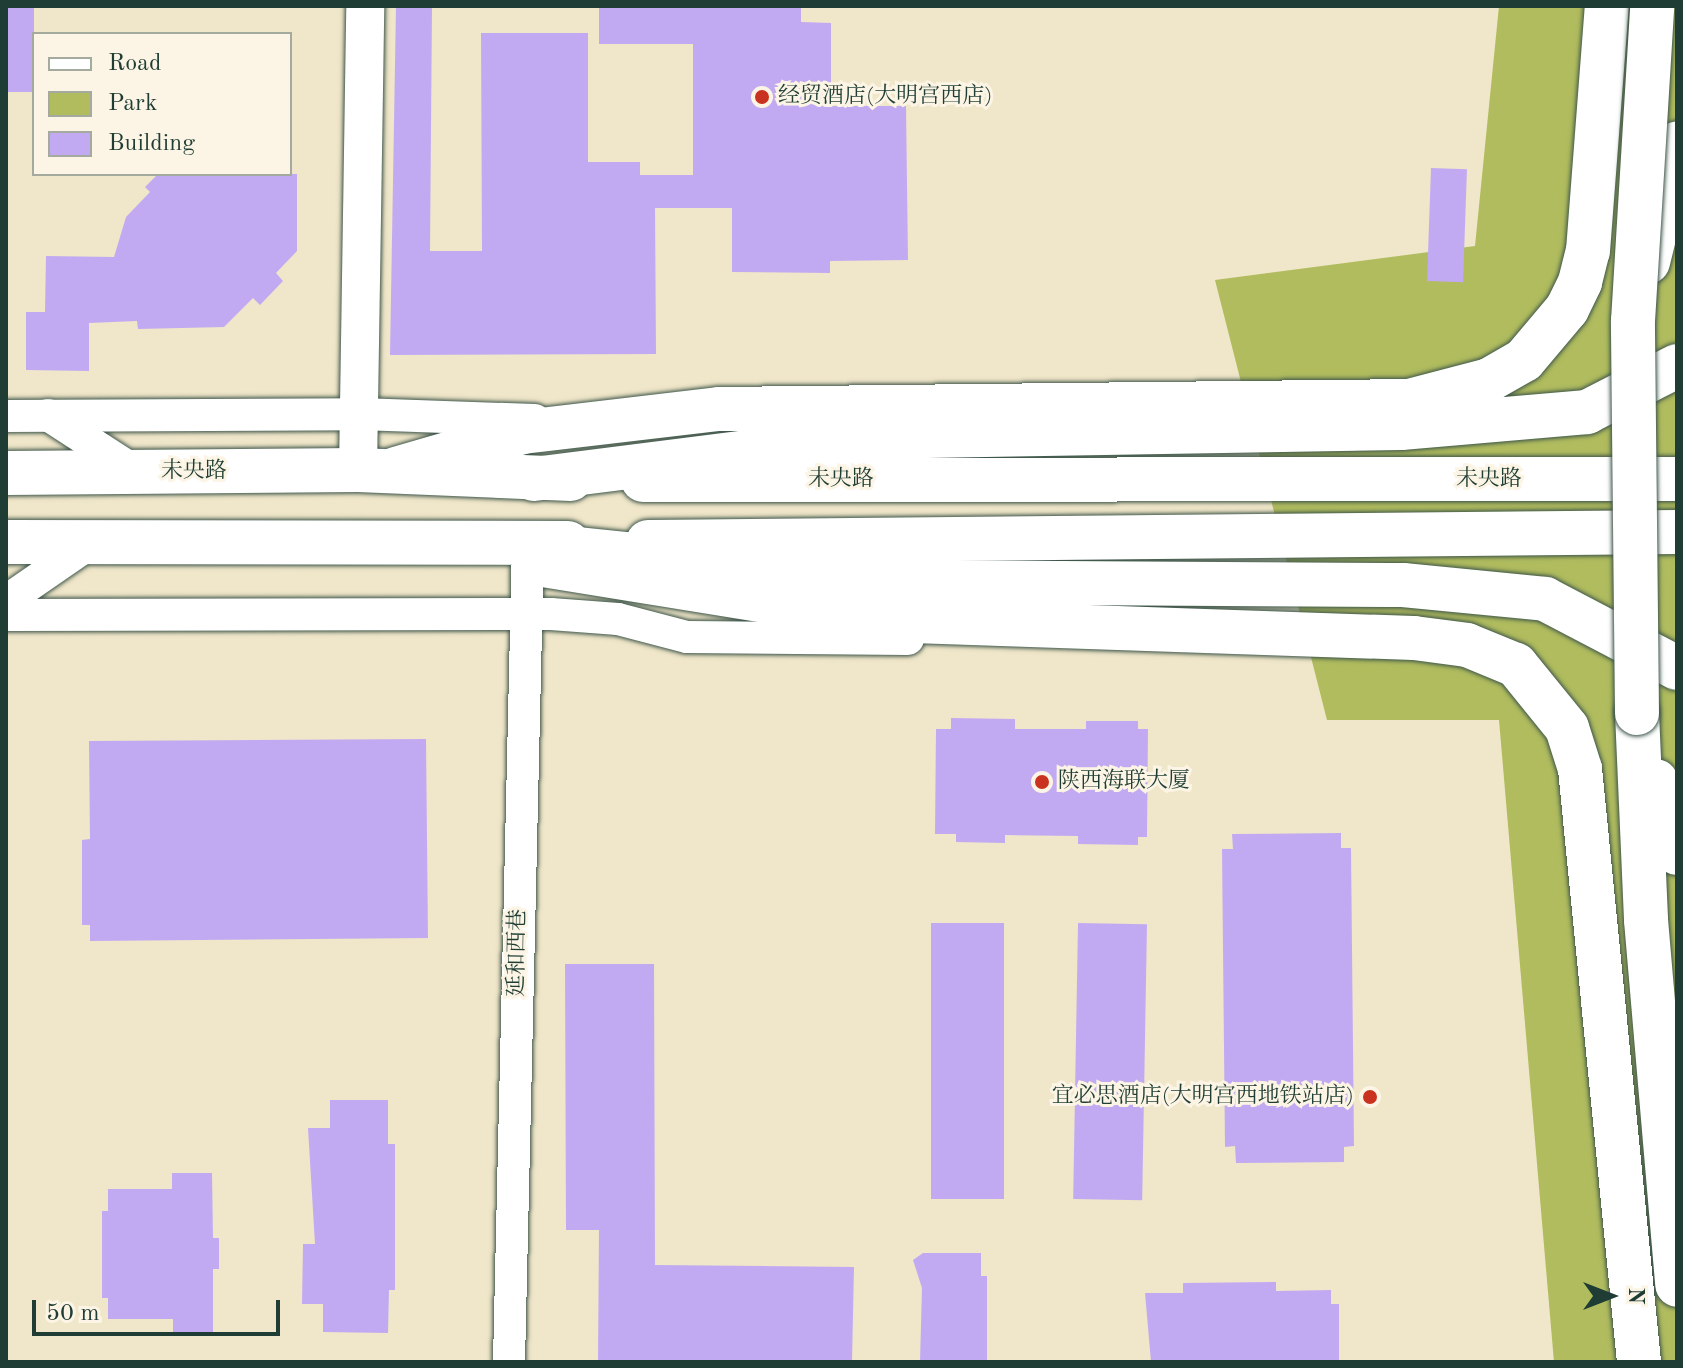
<!DOCTYPE html>
<html>
<head>
<meta charset="utf-8">
<style>
  body { margin:0 }
  #map { position:relative; width:1683px; height:1368px; overflow:hidden; background:#f0e6c9; font-family:"Old Standard TT","Noto Serif SC",serif }
  div>[style] { position:absolute }
  .green>* { inset:0; background:#b0bc5e }
  .building>* { inset:0; background:#c2aaf2; transform-origin:0 0 }
  .roads { filter:drop-shadow(0 0 2px #3e564a) drop-shadow(0 0 2px #3e564a) }
  .minor>* { height:32px; margin:-16px; padding:0 16px; transform-origin:16px; border-radius:16px; background:#fff }
  .tertiary>* { height:38px; margin:-19px; padding:0 19px; transform-origin:19px; border-radius:19px; background:#fff }
  .secondary>* { height:44px; margin:-22px; padding:0 22px; transform-origin:22px; border-radius:22px; background:#fff }
  .primary>* { height:44px; margin:-22px; padding:0 22px; transform-origin:22px; border-radius:22px; background:#fff }
  .trunk>* { height:44px; margin:-22px; padding:0 22px; transform-origin:22px; border-radius:22px; background:#fff }
  .bridges { filter:drop-shadow(0 0 2px #3e564a) drop-shadow(0 0 2px #3e564a) }
  .trunk-bridge>* { height:44px; margin:-22px; padding:0 22px; transform-origin:22px; border-radius:22px; background:#fff }
  .dots>* { width:22px; height:22px; translate:-50% -50%; box-sizing:border-box; border:4px solid #fcf5e5; border-radius:50% }
  span { translate:-50% -50%; white-space:nowrap; text-align:center; line-height:1.15; -webkit-text-stroke:6px #fcf5e5; paint-order:stroke }
  .poi-label { font-size:22px; color:#1f3d34 }
  .left { translate:0 -50%; text-align:left }
  .right { translate:-100% -50%; text-align:right }
  .street-label { font-size:22px; color:#1f3d34 }
  .frame { position:absolute; inset:0; border:8px solid #1f3d34; pointer-events:none }
  .legend { position:absolute; left:32px; top:32px; width:260px; height:144px; box-sizing:border-box; background:#fcf5e5; border:2px solid #a4ab9e; margin:0; padding:10px 14px; list-style:none; font-size:24px; color:#1f3d34 }
  .legend li { display:flex; align-items:center; gap:16px; height:40px }
  .legend b { width:40px; border:2px solid #a4ab9e }
  .north { position:absolute; left:1571px; top:1256px; width:80px; height:80px; -webkit-text-stroke:6px #fcf5e5; paint-order:stroke; rotate:90deg; font-size:22px; font-weight:700; line-height:32px; text-align:center; color:#1f3d34 }
  .north::after { content:''; display:block; margin:auto; width:28px; height:36px; background:#1f3d34; clip-path:polygon(50% 0,100% 100%,50% 72%,0 100%) }
  .scale { position:absolute; left:32px; top:1300px; width:248px; height:36px; box-sizing:border-box; border:4px solid #1f3d34; border-top:0; padding-left:10px; font-size:24px; line-height:28px; white-space:nowrap; color:#1f3d34; -webkit-text-stroke:6px #fcf5e5; paint-order:stroke }
</style>
</head>
<body>
<div id="map">
  <div class="green">
    <i style="clip-path:polygon(1499px 6px,1677px 6px,1677px 1362px,1554px 1362px,1499px 720px,1327px 720px,1215px 280px,1475px 246px)"></i>
  </div>
  <div class="building">
    <i style="left:6px;top:6px;width:28px;height:86px"></i>
    <i style="clip-path:polygon(396px 6px,432px 6px,430px 251px,482px 251px,481px 33px,588px 33px,588px 162px,640px 162px,640px 175px,693px 175px,693px 44px,599px 44px,599px 6px,801px 6px,801px 22px,831px 23px,831px 106px,906px 106px,908px 260px,830px 261px,830px 273px,732px 272px,732px 208px,655px 208px,656px 354px,390px 355px)"></i>
    <i style="left:1431px;top:168px;width:36px;height:113px;rotate:2deg"></i>
    <i style="clip-path:polygon(158px 174px,297px 174px,297px 251px,276px 273px,283px 281px,260px 305px,253px 298px,224px 327px,138px 329px,137px 321px,89px 323px,89px 371px,26px 370px,26px 312px,45px 312px,46px 256px,114px 257px,126px 217px,150px 192px,145px 187px)"></i>
    <i style="clip-path:polygon(951px 718px,1015px 719px,1015px 729px,1086px 729px,1086px 721px,1138px 721px,1138px 729px,1148px 729px,1147px 837px,1138px 837px,1138px 845px,1078px 844px,1078px 836px,1005px 835px,1005px 843px,956px 842px,956px 834px,935px 834px,936px 729px,951px 729px)"></i>
    <i style="clip-path:polygon(426px 739px,428px 938px,90px 941px,90px 925px,82px 925px,82px 840px,90px 839px,89px 741px)"></i>
    <i style="clip-path:polygon(1341px 833px,1341px 848px,1351px 848px,1354px 1146px,1344px 1147px,1344px 1162px,1236px 1163px,1235px 1146px,1225px 1147px,1222px 849px,1233px 849px,1232px 834px)"></i>
    <i style="left:931px;top:923px;width:73px;height:276px"></i>
    <i style="left:1078px;top:923px;width:69px;height:276px;rotate:1deg"></i>
    <i style="clip-path:polygon(565px 964px,654px 964px,655px 1265px,854px 1267px,852px 1362px,598px 1362px,599px 1230px,566px 1230px)"></i>
    <i style="clip-path:polygon(330px 1100px,388px 1100px,388px 1144px,395px 1144px,395px 1290px,389px 1290px,388px 1333px,323px 1332px,323px 1304px,302px 1304px,303px 1244px,315px 1244px,308px 1128px,330px 1128px)"></i>
    <i style="clip-path:polygon(172px 1173px,212px 1173px,213px 1238px,219px 1238px,219px 1269px,213px 1269px,213px 1334px,173px 1334px,173px 1319px,108px 1319px,108px 1298px,102px 1298px,102px 1211px,108px 1211px,108px 1189px,172px 1189px)"></i>
    <i style="clip-path:polygon(923px 1253px,981px 1253px,981px 1276px,987px 1276px,987px 1362px,920px 1362px,922px 1288px,913px 1260px)"></i>
    <i style="clip-path:polygon(1276px 1282px,1276px 1291px,1331px 1290px,1331px 1304px,1339px 1304px,1339px 1362px,1151px 1362px,1145px 1293px,1183px 1293px,1183px 1283px)"></i>
  </div>
  <div class="roads">
    <div class="minor">
      <i style="left:48px;top:415px;width:105px;rotate:32.9deg"></i>
      <i style="left:6px;top:416px;width:354px;rotate:-0.3deg"></i>
      <i style="left:360px;top:414px;width:175px;rotate:2deg"></i>
      <i style="left:6px;top:601px;width:106px;rotate:-34.6deg"></i>
      <i style="left:6px;top:615px;width:545px;rotate:-0.11deg"></i>
      <i style="left:551px;top:614px;width:67px;rotate:4.3deg"></i>
      <i style="left:618px;top:619px;width:71px;rotate:14.6deg"></i>
      <i style="left:687px;top:637px;width:221px;rotate:0.5deg"></i>
      <i style="left:509px;top:1362px;width:818px;rotate:-88.67deg"></i>
    </div>
    <div class="tertiary">
      <i style="left:358px;top:470px;width:464px;rotate:-89.1deg"></i>
    </div>
    <div class="secondary">
      <i style="left:396px;top:469px;width:132px;rotate:-16.2deg"></i>
      <i style="left:523px;top:432px;width:197px;rotate:-6.7deg"></i>
      <i style="left:719px;top:409px;width:690px;rotate:-0.66deg"></i>
      <i style="left:1409px;top:401px;width:83px;rotate:-14.7deg"></i>
      <i style="left:1489px;top:380px;width:40px;rotate:-29.7deg"></i>
      <i style="left:1524px;top:360px;width:67px;rotate:-49.9deg"></i>
      <i style="left:1567px;top:309px;width:30px;rotate:-64deg"></i>
      <i style="left:1580px;top:282px;width:32px;rotate:-76deg"></i>
      <i style="left:1588px;top:251px;width:246px;rotate:-85.6deg"></i>
      <i style="left:537px;top:564px;width:351px;rotate:9.2deg"></i>
      <i style="left:884px;top:620px;width:530px;rotate:1.95deg"></i>
      <i style="left:1414px;top:638px;width:53px;rotate:7.5deg"></i>
      <i style="left:1467px;top:645px;width:53px;rotate:22.2deg"></i>
      <i style="left:1516px;top:665px;width:81px;rotate:51deg"></i>
      <i style="left:1567px;top:728px;width:43px;rotate:72.4deg"></i>
      <i style="left:1580px;top:769px;width:596px;rotate:84.32deg"></i>
    </div>
    <div class="primary">
      <i style="left:6px;top:473px;width:352px;rotate:-0.5deg"></i>
      <i style="left:358px;top:470px;width:213px;rotate:2.4deg"></i>
      <i style="left:643px;top:480px;width:1034px;rotate:-0.06deg"></i>
      <i style="left:6px;top:542px;width:562px;rotate:0.1deg"></i>
      <i style="left:648px;top:542px;width:1029px;rotate:-0.56deg"></i>
    </div>
    <div class="trunk">
      <i style="left:1648px;top:262px;width:122px;rotate:-76.2deg"></i>
      <i style="left:534px;top:479px;width:336px;rotate:-7.2deg"></i>
      <i style="left:867px;top:437px;width:534px;rotate:-0.97deg"></i>
      <i style="left:1401px;top:428px;width:187px;rotate:-4.9deg"></i>
      <i style="left:1587px;top:412px;width:101px;rotate:-27.1deg"></i>
      <i style="left:528px;top:544px;width:371px;rotate:5.9deg"></i>
      <i style="left:897px;top:582px;width:506px;rotate:0.34deg"></i>
      <i style="left:1403px;top:585px;width:143px;rotate:5.6deg"></i>
      <i style="left:1545px;top:599px;width:149px;rotate:27.6deg"></i>
      <i style="left:1637px;top:713px;width:207px;rotate:87.5deg"></i>
      <i style="left:1646px;top:920px;width:366px;rotate:85.1deg"></i>
      <i style="left:1656px;top:781px;width:75px;rotate:73.7deg"></i>
    </div>
  </div>
  <div class="bridges">
    <div class="trunk-bridge">
      <i style="left:1637px;top:713px;width:392px;rotate:-90.6deg"></i>
      <i style="left:1633px;top:321px;width:316px;rotate:-86.5deg"></i>
    </div>
  </div>
  <div class="dots">
    <i style="left:762px;top:97px;background:#c8321e"></i>
    <i style="left:1042px;top:782px;background:#c8321e"></i>
    <i style="left:1370px;top:1097px;background:#c8321e"></i>
  </div>
  <div class="poi-label">
    <span class="left" style="left:778px;top:97px">经贸酒店(大明宫西店)</span>
    <span class="left" style="left:1058px;top:782px">陕西海联大厦</span>
    <span class="right" style="left:1354px;top:1097px">宜必思酒店(大明宫西地铁站店)</span>
  </div>
  <div class="street-label">
    <span style="left:194px;top:472px">未央路</span>
    <span style="left:841px;top:480px">未央路</span>
    <span style="left:1489px;top:480px">未央路</span>
    <span style="left:518px;top:953px;rotate:-89deg">延和西巷</span>
  </div>
  <div class="frame"></div>
  <ul class="legend">
  <li><b style="height:10px;background:#fff"></b>Road</li>
  <li><b style="height:22px;background:#b0bc5e"></b>Park</li>
  <li><b style="height:22px;background:#c2aaf2"></b>Building</li>
  </ul>
  <div class="north">N</div>
  <div class="scale">50 m</div>
</div>
</body>
</html>
